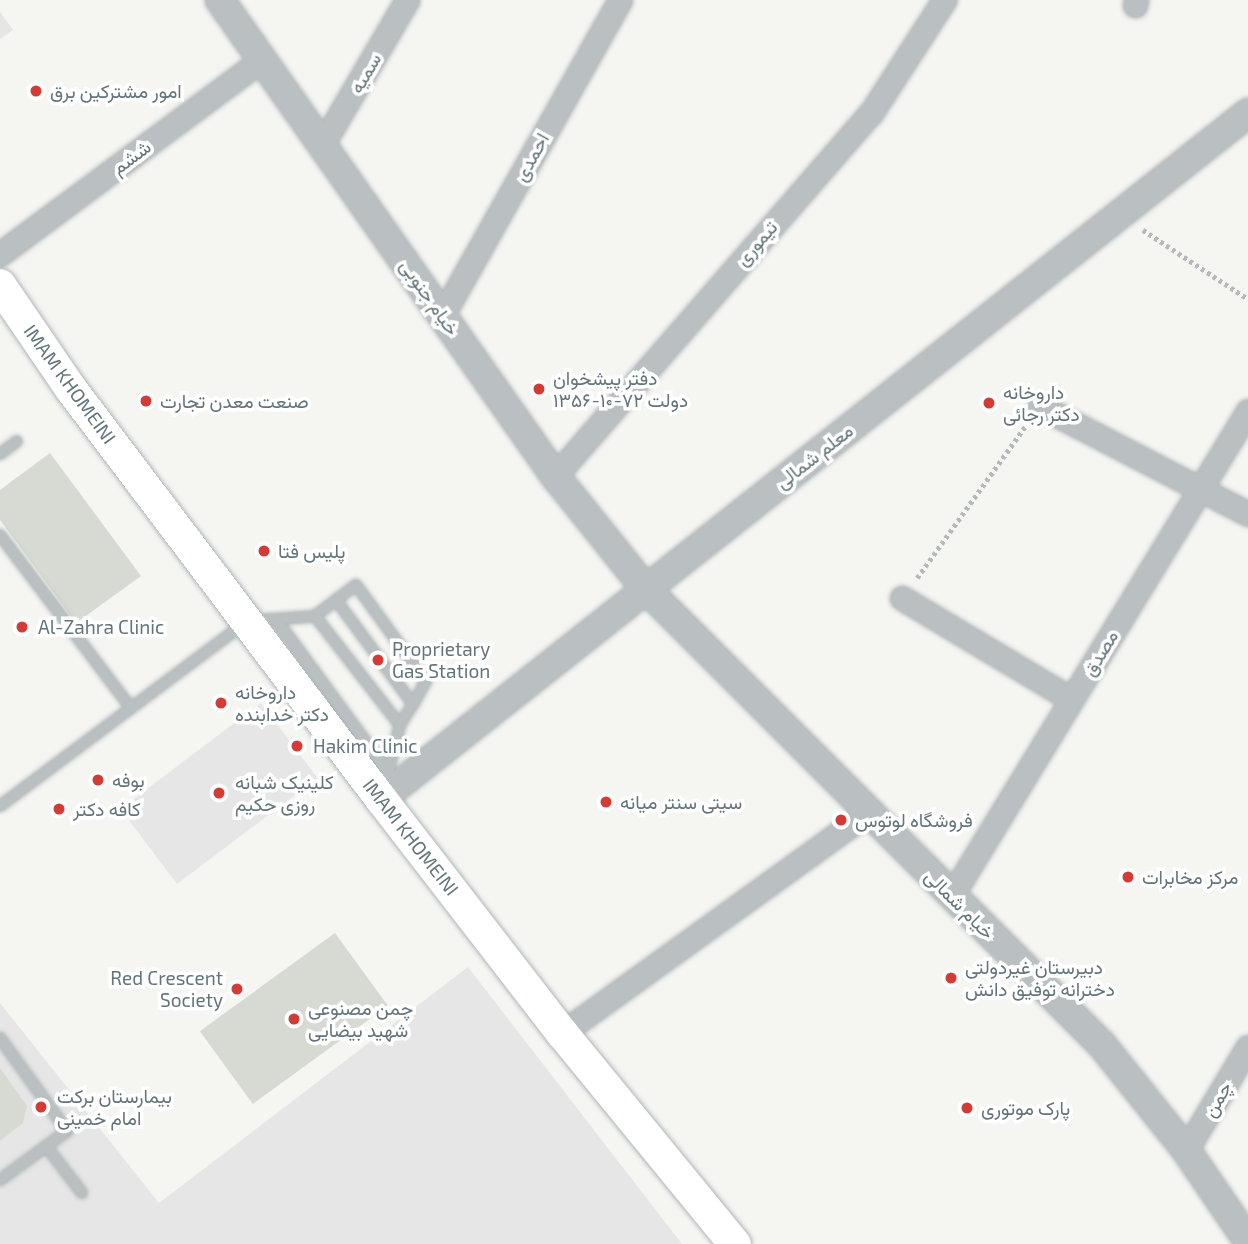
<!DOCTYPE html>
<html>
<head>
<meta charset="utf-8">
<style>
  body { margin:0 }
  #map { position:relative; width:1248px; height:1244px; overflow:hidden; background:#f5f5f2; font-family:"Exo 2",Vazirmatn,sans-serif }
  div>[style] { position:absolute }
  .built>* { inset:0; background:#e6e6e6; transform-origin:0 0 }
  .green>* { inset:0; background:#d6dad2; transform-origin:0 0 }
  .path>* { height:4.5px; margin-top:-2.25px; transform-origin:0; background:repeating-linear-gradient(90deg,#b5b9ba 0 3.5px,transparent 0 7px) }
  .roads { filter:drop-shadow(0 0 2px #afb6b8) drop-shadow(0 0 2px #afb6b8) }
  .service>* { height:10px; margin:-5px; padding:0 5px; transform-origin:5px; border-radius:5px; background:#bac0c2 }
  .minor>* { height:23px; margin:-11.5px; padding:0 11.5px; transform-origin:11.5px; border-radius:11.5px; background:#bac0c2 }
  .tertiary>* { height:28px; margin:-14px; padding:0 14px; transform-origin:14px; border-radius:14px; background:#bac0c2 }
  .secondary>* { height:32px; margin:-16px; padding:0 16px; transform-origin:16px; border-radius:16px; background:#fff }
  .dots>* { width:19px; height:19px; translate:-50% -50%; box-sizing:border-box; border:4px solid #fff; border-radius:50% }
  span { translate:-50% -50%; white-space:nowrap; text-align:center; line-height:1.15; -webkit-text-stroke:7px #fff; paint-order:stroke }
  .street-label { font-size:19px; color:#63757a }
  .poi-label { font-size:19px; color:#63757a }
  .left { translate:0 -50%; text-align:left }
  .right { translate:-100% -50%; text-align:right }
</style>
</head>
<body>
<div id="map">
  <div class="built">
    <i style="clip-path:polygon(0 12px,13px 30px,0 39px)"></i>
    <i style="left:261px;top:703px;width:94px;height:176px;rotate:53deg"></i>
    <i style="clip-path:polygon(468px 967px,682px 1244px,0 1244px,0 1003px,159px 1203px)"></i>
  </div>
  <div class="green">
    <i style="clip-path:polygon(50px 453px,141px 576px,76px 623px,0 520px,0 490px)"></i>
    <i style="left:335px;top:933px;width:90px;height:167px;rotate:54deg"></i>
    <i style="clip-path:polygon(0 1068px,27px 1106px,23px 1123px,0 1141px)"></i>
  </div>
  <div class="path">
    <i style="left:1143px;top:230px;width:126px;rotate:33.3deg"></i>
    <i style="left:917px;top:578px;width:188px;rotate:-54.5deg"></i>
  </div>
  <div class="roads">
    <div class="service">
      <i style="left:0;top:454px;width:21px;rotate:-37deg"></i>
      <i style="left:0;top:535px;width:217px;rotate:52.9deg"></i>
      <i style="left:336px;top:600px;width:25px;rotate:-37deg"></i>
      <i style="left:356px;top:585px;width:119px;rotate:53.9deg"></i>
      <i style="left:426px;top:681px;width:26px;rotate:119deg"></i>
      <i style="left:315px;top:616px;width:26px;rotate:-37deg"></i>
      <i style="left:336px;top:600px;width:129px;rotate:53.5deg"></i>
      <i style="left:413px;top:704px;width:25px;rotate:122deg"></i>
      <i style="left:400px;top:725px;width:53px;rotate:104.3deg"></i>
      <i style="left:276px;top:619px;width:39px;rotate:-4deg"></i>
      <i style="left:315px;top:616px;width:138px;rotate:52.1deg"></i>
      <i style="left:0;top:806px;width:309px;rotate:-36.8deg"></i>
      <i style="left:247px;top:621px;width:29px;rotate:-4deg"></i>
      <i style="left:276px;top:619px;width:190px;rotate:53.8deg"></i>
      <i style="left:0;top:1038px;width:115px;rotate:54.2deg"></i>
      <i style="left:67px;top:1131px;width:83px;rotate:143.8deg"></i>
      <i style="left:46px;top:1146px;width:59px;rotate:52.5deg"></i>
    </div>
    <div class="minor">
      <i style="left:1135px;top:5px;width:5px;rotate:-79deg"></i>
      <i style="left:322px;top:145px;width:168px;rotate:-59.6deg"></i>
      <i style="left:0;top:254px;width:325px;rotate:-36.6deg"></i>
      <i style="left:443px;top:314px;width:360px;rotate:-60.6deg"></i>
      <i style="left:1040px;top:406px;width:234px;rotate:27.4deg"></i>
      <i style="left:555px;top:476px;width:481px;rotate:-49deg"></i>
      <i style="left:871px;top:113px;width:135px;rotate:-57.1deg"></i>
      <i style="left:902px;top:598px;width:197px;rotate:30.9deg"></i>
      <i style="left:952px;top:895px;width:567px;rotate:-58.55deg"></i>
      <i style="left:562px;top:1033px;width:376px;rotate:-35.8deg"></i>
      <i style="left:1186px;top:1150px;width:120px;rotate:-59deg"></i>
    </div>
    <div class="tertiary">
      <i style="left:220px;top:0;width:582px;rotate:54.86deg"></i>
      <i style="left:555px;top:476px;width:145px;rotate:51.2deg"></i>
      <i style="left:646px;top:589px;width:645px;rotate:45deg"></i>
      <i style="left:1102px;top:1045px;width:134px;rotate:51.3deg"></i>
      <i style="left:1186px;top:1150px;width:110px;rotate:55.7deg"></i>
      <i style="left:381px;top:799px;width:1106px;rotate:-38.35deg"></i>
    </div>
    <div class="secondary">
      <i style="left:0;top:285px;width:126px;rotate:55.7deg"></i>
      <i style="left:71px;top:389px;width:514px;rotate:52.91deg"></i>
      <i style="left:381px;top:799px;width:296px;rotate:52.3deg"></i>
      <i style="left:562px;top:1033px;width:273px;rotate:50.7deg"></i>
    </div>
  </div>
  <div class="dots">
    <i style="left:36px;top:91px;background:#d23b36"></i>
    <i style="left:539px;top:389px;background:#d23b36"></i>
    <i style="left:146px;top:401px;background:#d23b36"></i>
    <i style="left:989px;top:403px;background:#d23b36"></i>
    <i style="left:264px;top:551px;background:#d23b36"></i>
    <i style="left:22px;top:627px;background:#d23b36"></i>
    <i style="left:378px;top:660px;background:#d23b36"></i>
    <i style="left:221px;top:703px;background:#d23b36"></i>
    <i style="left:297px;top:746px;background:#d23b36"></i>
    <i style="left:98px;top:780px;background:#d23b36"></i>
    <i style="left:219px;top:793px;background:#d23b36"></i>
    <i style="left:606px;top:802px;background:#d23b36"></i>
    <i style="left:59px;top:809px;background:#d23b36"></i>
    <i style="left:841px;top:820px;background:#d23b36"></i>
    <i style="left:1128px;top:877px;background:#d23b36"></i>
    <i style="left:951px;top:978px;background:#d23b36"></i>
    <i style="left:237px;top:989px;background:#d23b36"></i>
    <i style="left:294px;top:1019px;background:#d23b36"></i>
    <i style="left:41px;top:1107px;background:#d23b36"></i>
    <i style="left:967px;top:1108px;background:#d23b36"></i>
  </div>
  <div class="street-label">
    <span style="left:365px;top:73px;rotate:-60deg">سميه</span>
    <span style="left:131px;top:157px;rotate:-37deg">ششم</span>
    <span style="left:531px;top:157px;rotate:-61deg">احمدی</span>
    <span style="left:756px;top:243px;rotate:-49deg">تیموری</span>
    <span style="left:430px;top:297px;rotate:55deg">خیام جنوبی</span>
    <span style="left:70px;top:384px;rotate:54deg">IMAM KHOMEINI</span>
    <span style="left:814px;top:456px;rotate:-38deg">معلم شمالی</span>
    <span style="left:1100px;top:653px;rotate:-59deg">مصدق</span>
    <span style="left:411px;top:837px;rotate:52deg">IMAM KHOMEINI</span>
    <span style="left:960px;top:904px;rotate:45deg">خیام شمالی</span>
    <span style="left:1217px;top:1099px;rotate:-59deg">چمن</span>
  </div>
  <div class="poi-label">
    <span class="left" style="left:50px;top:91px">امور مشترکین برق</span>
    <span class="left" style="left:553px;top:389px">دفتر پیشخوان<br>دولت ۷۲-۱۰-۱۳۵۶</span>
    <span class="left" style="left:1003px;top:403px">داروخانه<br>دکتر رجائی</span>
    <span class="left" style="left:160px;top:401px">صنعت معدن تجارت</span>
    <span class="left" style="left:278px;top:551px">پلیس فتا</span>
    <span class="left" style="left:38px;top:627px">Al-Zahra Clinic</span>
    <span class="left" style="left:392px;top:660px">Proprietary<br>Gas Station</span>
    <span class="left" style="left:235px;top:703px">داروخانه<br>دکتر خدابنده</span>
    <span class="left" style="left:313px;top:746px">Hakim Clinic</span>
    <span class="left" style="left:112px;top:780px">بوفه</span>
    <span class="left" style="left:235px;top:793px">کلینیک شبانه<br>روزی حکیم</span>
    <span class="left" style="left:620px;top:802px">سیتی سنتر میانه</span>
    <span class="left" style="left:73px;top:809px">کافه دکتر</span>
    <span class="left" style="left:855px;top:820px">فروشگاه لوتوس</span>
    <span class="left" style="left:1142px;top:877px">مرکز مخابرات</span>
    <span class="left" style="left:965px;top:978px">دبیرستان غیردولتی<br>دخترانه توفیق دانش</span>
    <span class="right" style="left:223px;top:989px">Red Crescent<br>Society</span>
    <span class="left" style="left:308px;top:1019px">چمن مصنوعی<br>شهید بیضایی</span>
    <span class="left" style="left:57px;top:1107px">بیمارستان برکت<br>امام خمینی</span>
    <span class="left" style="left:981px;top:1108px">پارک موتوری</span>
  </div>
</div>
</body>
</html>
